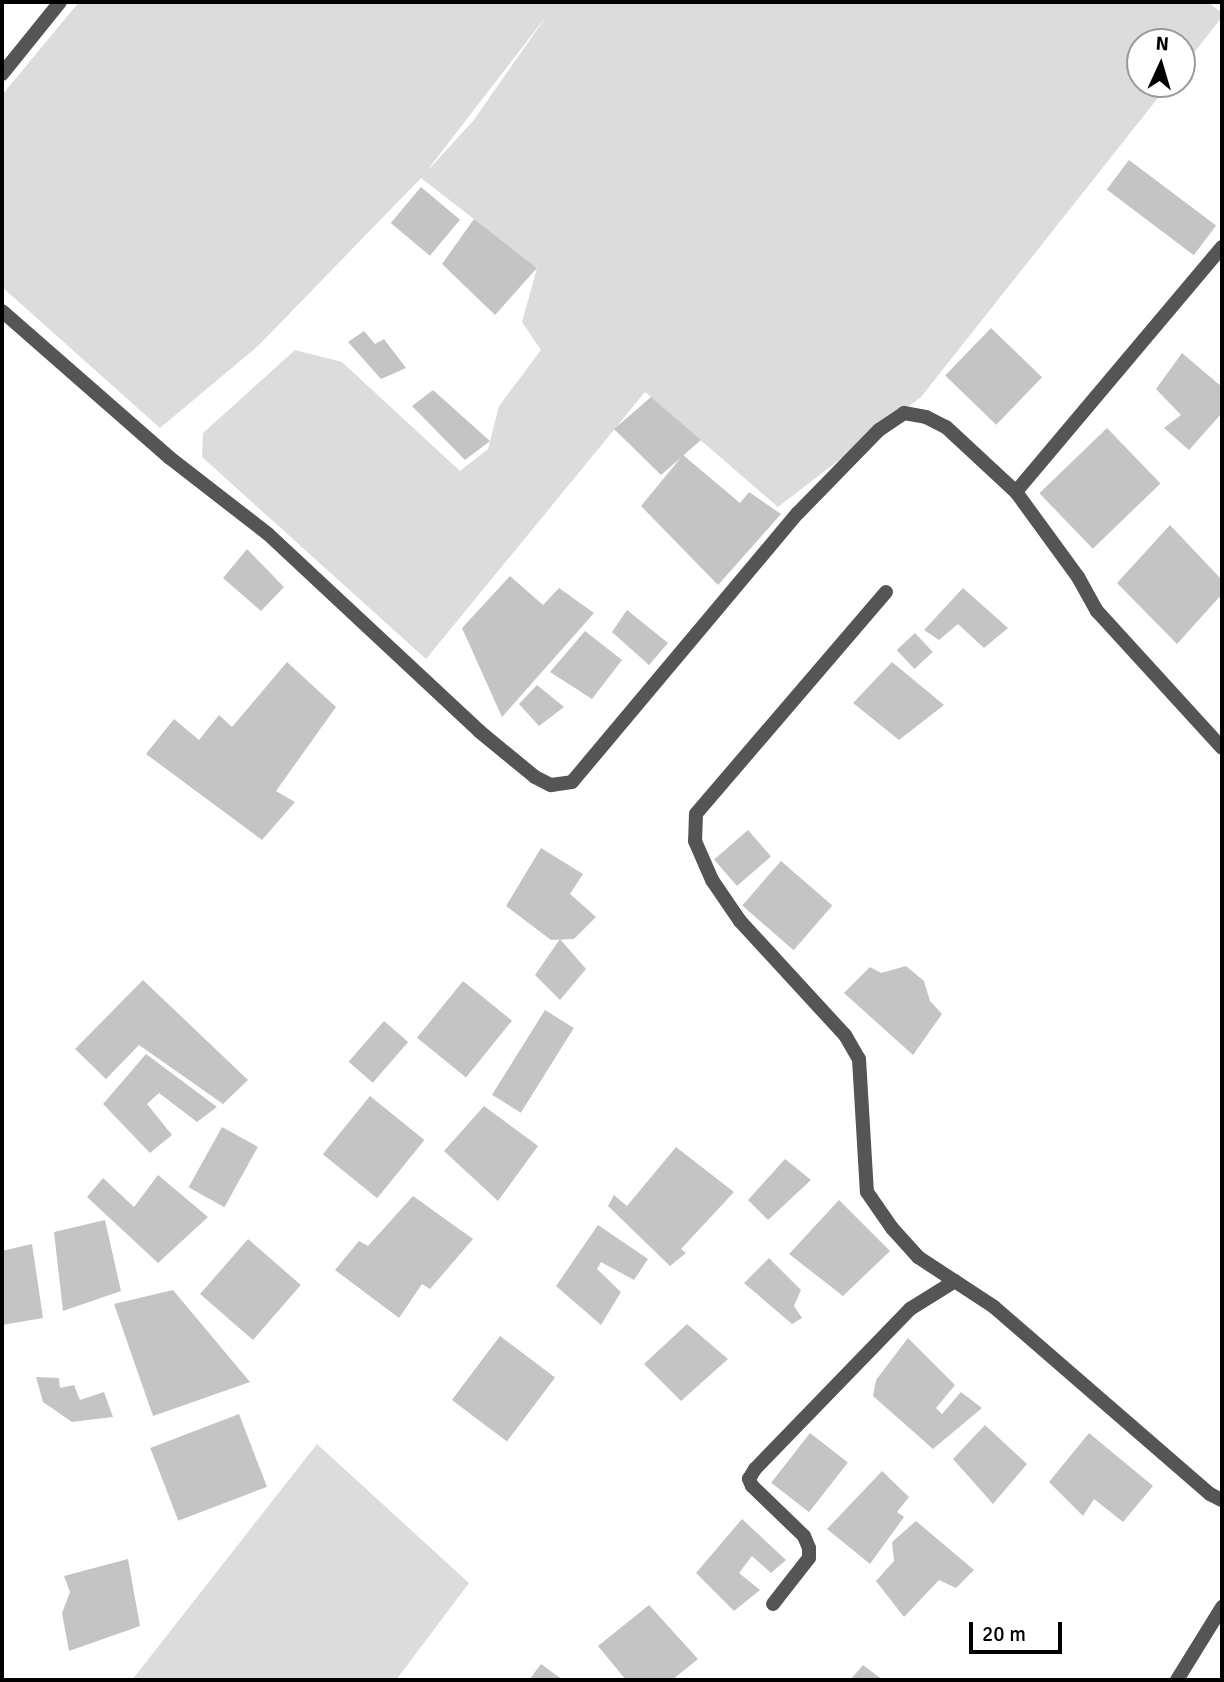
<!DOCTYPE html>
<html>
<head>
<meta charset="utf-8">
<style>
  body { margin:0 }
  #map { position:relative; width:1224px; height:1682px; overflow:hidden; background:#fff; font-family:Signika,sans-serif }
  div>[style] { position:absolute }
  .green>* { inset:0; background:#dcdcdc }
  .building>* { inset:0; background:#c4c4c4; transform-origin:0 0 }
  .minor>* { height:14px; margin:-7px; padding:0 7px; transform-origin:7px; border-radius:7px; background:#555 }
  span { translate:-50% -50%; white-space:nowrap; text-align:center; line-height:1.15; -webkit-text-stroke:5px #fff; paint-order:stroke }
  .frame { position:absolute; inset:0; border:4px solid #000; pointer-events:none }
  .north { position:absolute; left:1126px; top:28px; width:70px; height:70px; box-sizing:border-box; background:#fff; border:2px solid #999; border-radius:50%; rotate:4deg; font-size:19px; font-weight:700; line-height:28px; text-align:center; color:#000 }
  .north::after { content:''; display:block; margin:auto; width:24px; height:32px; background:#000; clip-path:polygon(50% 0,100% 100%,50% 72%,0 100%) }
  .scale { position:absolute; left:969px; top:1622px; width:93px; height:32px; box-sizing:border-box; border:4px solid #000; border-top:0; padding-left:9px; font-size:21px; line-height:24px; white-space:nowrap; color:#000; -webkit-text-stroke:5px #fff; paint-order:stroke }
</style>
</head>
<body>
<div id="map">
  <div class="green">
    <i style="clip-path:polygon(evenodd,79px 2px,1208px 2px,1222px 13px,1222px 17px,1182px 68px,1182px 42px,1140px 42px,1140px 84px,1169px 84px,921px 397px,778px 507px,645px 392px,426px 659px,202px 457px,203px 433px,295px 350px,342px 362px,460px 471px,488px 449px,499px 406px,541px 350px,522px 322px,537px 268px,421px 178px,258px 346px,160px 428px,2px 287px,2px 95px,79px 2px,548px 14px,473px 121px,429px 169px,429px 168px,548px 14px)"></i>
    <i style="clip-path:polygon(317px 1444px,469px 1583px,396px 1680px,132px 1680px)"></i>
  </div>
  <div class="building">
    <i style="left:1129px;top:160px;width:109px;height:37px;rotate:37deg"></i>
    <i style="left:421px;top:187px;width:51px;height:47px;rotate:40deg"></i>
    <i style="clip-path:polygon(474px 219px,537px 268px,495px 315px,442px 264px)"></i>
    <i style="left:991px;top:328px;width:71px;height:66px;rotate:44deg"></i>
    <i style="clip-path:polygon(364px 331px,375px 344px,384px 339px,406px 368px,381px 379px,348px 342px)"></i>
    <i style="clip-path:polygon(1182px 353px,1222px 387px,1222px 413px,1189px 450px,1164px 428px,1181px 415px,1156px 389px)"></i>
    <i style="clip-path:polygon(433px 390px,490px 441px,465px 460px,412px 406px)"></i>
    <i style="clip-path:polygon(651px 397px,701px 440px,661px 475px,614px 429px)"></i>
    <i style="left:1107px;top:428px;width:77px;height:94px;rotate:46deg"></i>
    <i style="clip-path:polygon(683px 455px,740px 503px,749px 492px,781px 514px,718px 585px,641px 506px)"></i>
    <i style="clip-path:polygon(1170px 525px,1222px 580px,1222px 594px,1177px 644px,1117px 583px)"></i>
    <i style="clip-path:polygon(247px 549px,284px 587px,261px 611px,223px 578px)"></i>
    <i style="clip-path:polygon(510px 576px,543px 605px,559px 588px,594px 613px,502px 717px,462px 628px)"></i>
    <i style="clip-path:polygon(963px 588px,1008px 628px,984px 648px,958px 624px,939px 640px,924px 630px)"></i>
    <i style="clip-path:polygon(627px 610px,668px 643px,649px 665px,612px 632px)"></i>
    <i style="clip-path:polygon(585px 631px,622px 660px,592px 699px,550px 672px)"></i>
    <i style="left:915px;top:633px;width:26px;height:25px;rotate:47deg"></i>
    <i style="clip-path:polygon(287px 662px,336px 707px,276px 791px,295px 802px,262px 840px,146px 754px,174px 719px,199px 740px,219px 715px,232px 727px)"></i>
    <i style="clip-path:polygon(892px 662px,944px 705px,899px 740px,853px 703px)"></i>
    <i style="clip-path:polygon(537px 685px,564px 707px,539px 726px,519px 704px)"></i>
    <i style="left:748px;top:830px;width:35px;height:45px;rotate:49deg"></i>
    <i style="clip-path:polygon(541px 848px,583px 874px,570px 894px,596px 917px,574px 939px,551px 940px,506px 906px)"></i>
    <i style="left:781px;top:861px;width:68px;height:59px;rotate:41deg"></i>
    <i style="clip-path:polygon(560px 939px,586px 969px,560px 1000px,535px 975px)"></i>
    <i style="clip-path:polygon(906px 966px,924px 981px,930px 1001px,942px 1014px,913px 1055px,844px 993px,870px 967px,881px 973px)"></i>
    <i style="clip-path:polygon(143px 980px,248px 1080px,223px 1104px,139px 1045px,106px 1079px,75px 1049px)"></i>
    <i style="left:463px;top:981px;width:63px;height:73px;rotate:39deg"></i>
    <i style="left:545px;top:1010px;width:34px;height:100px;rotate:32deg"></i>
    <i style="left:384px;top:1021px;width:32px;height:54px;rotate:41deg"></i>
    <i style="clip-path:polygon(146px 1054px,217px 1107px,197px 1122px,159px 1093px,147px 1104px,172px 1135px,150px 1153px,103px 1104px)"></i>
    <i style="left:370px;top:1096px;width:70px;height:75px;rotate:39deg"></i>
    <i style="clip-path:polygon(484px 1106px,538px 1146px,498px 1201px,444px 1151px)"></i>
    <i style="left:222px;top:1127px;width:41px;height:69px;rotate:29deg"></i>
    <i style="clip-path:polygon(676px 1147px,734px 1192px,681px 1249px,686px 1253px,670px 1266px,608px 1206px,614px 1195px,627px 1206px)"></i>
    <i style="clip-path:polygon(785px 1159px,811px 1180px,768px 1220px,748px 1200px)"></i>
    <i style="clip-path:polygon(158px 1175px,208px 1217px,158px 1263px,87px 1197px,103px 1178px,134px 1207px)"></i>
    <i style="clip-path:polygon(413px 1196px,473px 1239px,430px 1289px,422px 1284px,399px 1318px,335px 1270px,359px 1241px,368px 1246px)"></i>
    <i style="clip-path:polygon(839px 1200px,890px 1251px,843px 1296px,789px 1254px)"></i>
    <i style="clip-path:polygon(105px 1220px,121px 1291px,63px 1311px,54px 1232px)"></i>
    <i style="clip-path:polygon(598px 1225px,648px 1259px,634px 1280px,601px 1262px,597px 1269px,621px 1292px,601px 1325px,556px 1286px)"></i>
    <i style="left:248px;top:1239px;width:70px;height:73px;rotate:41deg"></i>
    <i style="clip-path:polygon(32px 1244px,43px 1318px,2px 1325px,2px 1251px)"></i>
    <i style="clip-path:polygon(769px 1258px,801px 1290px,794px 1306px,802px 1318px,792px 1324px,744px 1283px)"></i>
    <i style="clip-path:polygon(173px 1290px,250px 1382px,153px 1416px,114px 1304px)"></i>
    <i style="clip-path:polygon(687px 1324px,728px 1359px,681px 1401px,644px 1364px)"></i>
    <i style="left:500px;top:1336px;width:69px;height:80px;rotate:37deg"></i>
    <i style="clip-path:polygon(908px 1338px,955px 1385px,936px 1408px,942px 1414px,961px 1392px,982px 1408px,933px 1449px,873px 1396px,876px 1380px)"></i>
    <i style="clip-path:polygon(36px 1377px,59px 1378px,60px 1388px,74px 1385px,80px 1400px,104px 1392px,113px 1417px,72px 1422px,43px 1402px)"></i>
    <i style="left:239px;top:1414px;width:78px;height:95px;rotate:69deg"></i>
    <i style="clip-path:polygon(985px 1425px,1027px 1464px,993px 1504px,953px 1459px)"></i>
    <i style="left:810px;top:1433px;width:48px;height:63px;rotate:38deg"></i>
    <i style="clip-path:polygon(1089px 1433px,1153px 1486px,1123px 1522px,1094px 1499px,1083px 1516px,1049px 1482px)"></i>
    <i style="clip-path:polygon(882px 1471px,909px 1497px,897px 1512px,904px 1517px,870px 1564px,827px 1529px)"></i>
    <i style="clip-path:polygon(742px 1519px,786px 1560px,771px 1573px,752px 1556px,739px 1573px,760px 1590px,734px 1611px,696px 1573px)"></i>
    <i style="clip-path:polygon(916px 1521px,974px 1570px,956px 1588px,939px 1580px,904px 1617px,876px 1581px,894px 1561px,892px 1542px)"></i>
    <i style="clip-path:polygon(128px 1559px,140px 1626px,69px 1651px,62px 1613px,70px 1592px,64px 1576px)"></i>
    <i style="clip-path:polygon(649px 1605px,698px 1659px,672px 1680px,626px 1680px,598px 1646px)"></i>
    <i style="clip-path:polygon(541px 1664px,563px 1680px,529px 1680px)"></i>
    <i style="clip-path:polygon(863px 1665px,883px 1680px,850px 1680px)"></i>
  </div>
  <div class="minor">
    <i style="left:2px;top:74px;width:92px;rotate:-51.1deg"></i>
    <i style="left:1222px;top:247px;width:320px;rotate:130.1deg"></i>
    <i style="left:1016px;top:492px;width:105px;rotate:53.9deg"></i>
    <i style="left:1078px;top:577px;width:39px;rotate:61deg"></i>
    <i style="left:1097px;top:611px;width:185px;rotate:47.6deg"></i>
    <i style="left:2px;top:311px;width:223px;rotate:41.2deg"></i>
    <i style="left:170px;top:458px;width:124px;rotate:37.8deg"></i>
    <i style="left:268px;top:534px;width:289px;rotate:43deg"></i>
    <i style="left:479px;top:731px;width:72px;rotate:39.4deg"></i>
    <i style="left:535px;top:777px;width:18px;rotate:27deg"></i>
    <i style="left:551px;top:785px;width:21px;rotate:-8deg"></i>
    <i style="left:572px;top:782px;width:351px;rotate:-50deg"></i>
    <i style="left:798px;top:513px;width:116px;rotate:-45.7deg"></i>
    <i style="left:879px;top:430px;width:30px;rotate:-34deg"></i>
    <i style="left:904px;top:413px;width:22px;rotate:10deg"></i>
    <i style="left:926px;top:417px;width:22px;rotate:27deg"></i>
    <i style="left:946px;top:427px;width:96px;rotate:42.9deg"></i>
    <i style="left:886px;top:592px;width:292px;rotate:130.6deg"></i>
    <i style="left:696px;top:814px;width:27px;rotate:92deg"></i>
    <i style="left:695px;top:841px;width:43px;rotate:66.4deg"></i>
    <i style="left:712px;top:880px;width:50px;rotate:55.7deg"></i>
    <i style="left:740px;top:921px;width:155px;rotate:47.4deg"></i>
    <i style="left:845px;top:1035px;width:28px;rotate:60deg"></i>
    <i style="left:859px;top:1059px;width:133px;rotate:86.6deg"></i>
    <i style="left:867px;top:1192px;width:44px;rotate:55.2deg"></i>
    <i style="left:892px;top:1228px;width:39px;rotate:48deg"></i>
    <i style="left:918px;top:1257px;width:91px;rotate:33.3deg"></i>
    <i style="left:994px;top:1307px;width:286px;rotate:40.9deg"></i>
    <i style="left:1210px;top:1494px;width:13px;rotate:27deg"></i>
    <i style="left:773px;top:1604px;width:58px;rotate:-52deg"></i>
    <i style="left:809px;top:1558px;width:10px;rotate:-90deg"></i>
    <i style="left:809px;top:1548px;width:13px;rotate:-113deg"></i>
    <i style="left:804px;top:1536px;width:72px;rotate:-136.1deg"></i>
    <i style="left:752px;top:1486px;width:8px;rotate:-113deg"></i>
    <i style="left:749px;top:1479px;width:12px;rotate:-59deg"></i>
    <i style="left:755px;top:1469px;width:223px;rotate:-45.9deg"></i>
    <i style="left:910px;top:1309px;width:53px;rotate:-31.9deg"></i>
    <i style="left:1177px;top:1680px;width:86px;rotate:-58.3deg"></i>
  </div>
  <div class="frame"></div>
  <div class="north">N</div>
  <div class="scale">20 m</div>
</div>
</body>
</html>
